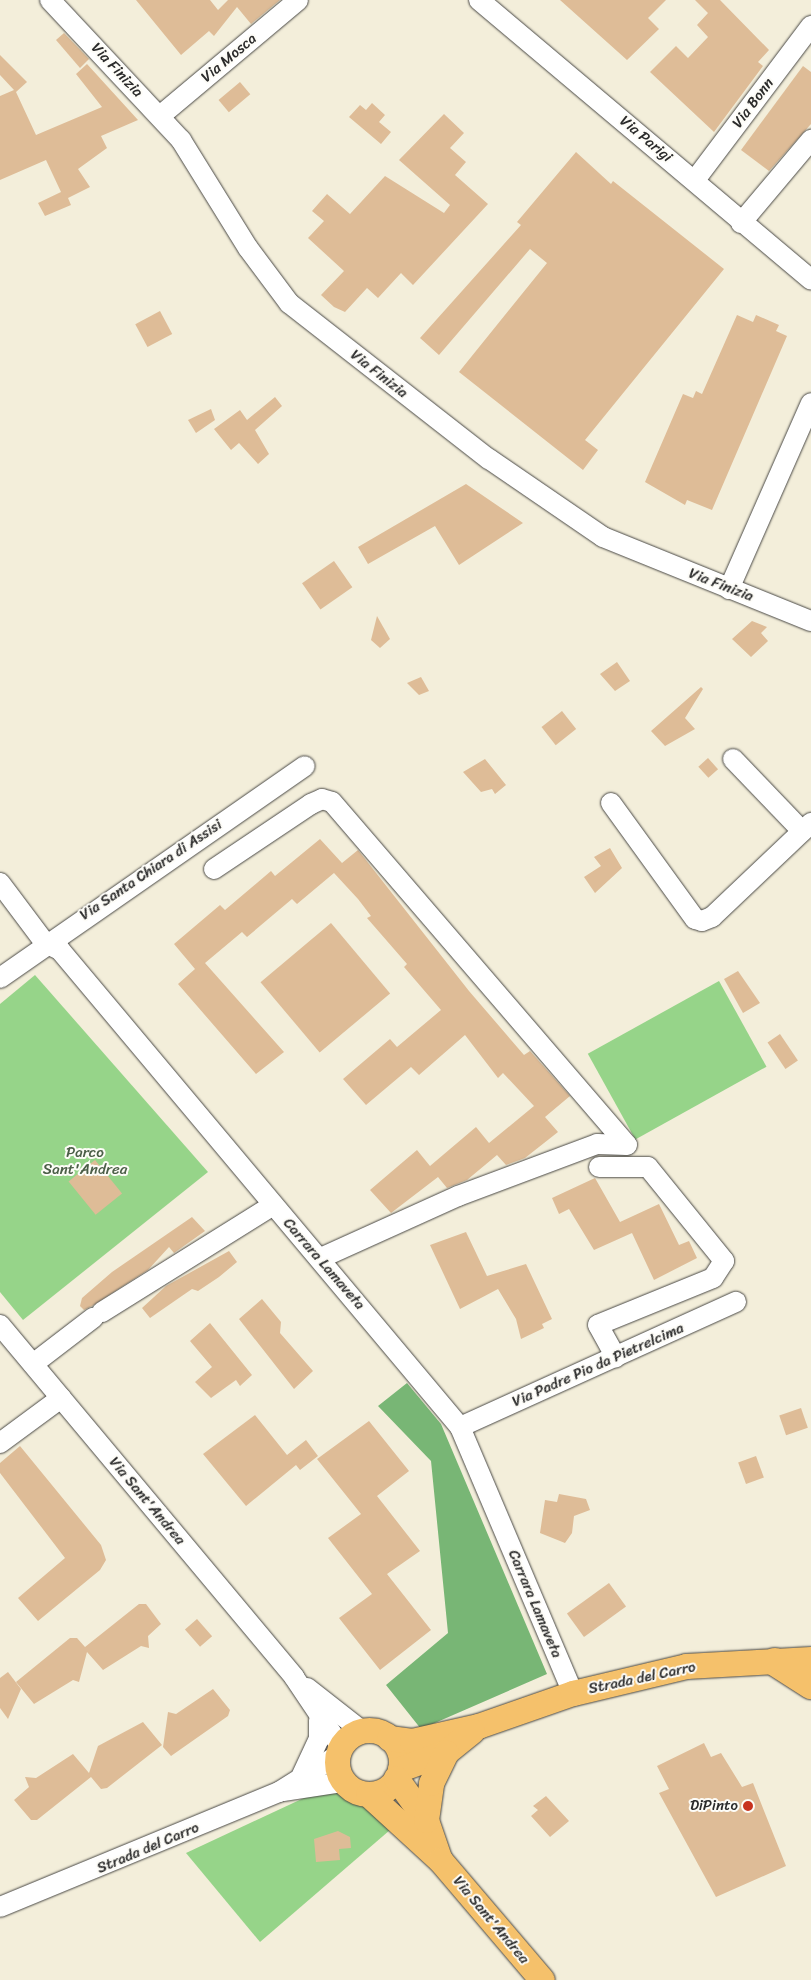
<!DOCTYPE html>
<html>
<head>
<meta charset="utf-8">
<style>
  body { margin:0 }
  #map { position:relative; width:811px; height:1980px; overflow:hidden; background:#f3eeda; font-family:Sriracha,sans-serif }
  div>[style] { position:absolute }
  .green>* { inset:0; background:#96d489; transform-origin:0 0 }
  .forest>* { inset:0; background:#78b675 }
  .building>* { inset:0; background:#debc97; transform-origin:0 0 }
  .roads { filter:drop-shadow(0 0 1px #494845) drop-shadow(0 0 1px #494845) }
  .minor>* { height:20px; margin:-10px; padding:0 10px; transform-origin:10px; border-radius:10px; background:#fff }
  .major>* { height:25px; margin:-12.5px; padding:0 12.5px; transform-origin:12.5px; border-radius:12.5px; background:#f5c16b }
  .major>.ring { margin:-12.5px; padding:0; box-sizing:content-box; background:none; border:25px solid #f5c16b; border-radius:50% }
  .highway>* { height:28px; margin:-14px; padding:0 14px; transform-origin:14px; border-radius:14px; background:#f5c16b }
  .dots>* { width:14px; height:14px; translate:-50% -50%; box-sizing:border-box; border:2px solid #fdfcf7; border-radius:50% }
  span { translate:-50% -50%; white-space:nowrap; text-align:center; line-height:1.15; -webkit-text-stroke:4px #fdfcf7; paint-order:stroke }
  .street-label { font-size:15px; color:#2b2b2b }
  .park-label { font-size:15px; color:#4b5e47 }
  .poi-label { font-size:15px; color:#2b2b2b }
  .right { translate:-100% -50%; text-align:right }
</style>
</head>
<body>
<div id="map">
  <div class="green">
    <i style="clip-path:polygon(35px 975px,208px 1172px,23px 1320px,0 1292px,0 1004px)"></i>
    <i style="left:719px;top:981px;width:98px;height:150px;rotate:61deg"></i>
    <i style="clip-path:polygon(337px 1793px,371px 1807px,390px 1830px,260px 1942px,186px 1853px,306px 1797px)"></i>
  </div>
  <div class="forest">
    <i style="clip-path:polygon(407px 1383px,441px 1424px,547px 1674px,421px 1729px,386px 1685px,448px 1633px,431px 1461px,378px 1406px)"></i>
  </div>
  <div class="building">
    <i style="clip-path:polygon(136px 0,210px 0,218px 10px,228px 0,280px 0,251px 24px,237px 7px,214px 36px,209px 31px,181px 55px)"></i>
    <i style="clip-path:polygon(560px 0,666px 0,648px 18px,659px 29px,627px 60px)"></i>
    <i style="clip-path:polygon(695px 0,720px 0,769px 50px,758px 62px,763px 66px,714px 132px,650px 72px,676px 46px,688px 58px,708px 37px,697px 25px,708px 13px)"></i>
    <i style="clip-path:polygon(64px 33px,89px 59px,80px 68px,56px 40px)"></i>
    <i style="clip-path:polygon(0 55px,27px 82px,16px 92px,36px 135px,102px 107px,76px 74px,87px 64px,138px 120px,101px 136px,107px 148px,78px 169px,90px 187px,68px 198px,71px 205px,45px 216px,38px 203px,61px 192px,46px 160px,0 180px,0 96px,14px 90px,0 75px)"></i>
    <i style="clip-path:polygon(803px 66px,811px 72px,811px 124px,769px 171px,741px 150px)"></i>
    <i style="left:240px;top:82px;width:16px;height:28px;rotate:50deg"></i>
    <i style="clip-path:polygon(372px 103px,385px 115px,379px 122px,391px 132px,381px 144px,349px 117px,360px 105px,366px 110px)"></i>
    <i style="clip-path:polygon(444px 114px,464px 133px,450px 148px,466px 162px,455px 175px,488px 204px,413px 285px,401px 273px,378px 298px,367px 288px,345px 312px,334px 307px,321px 295px,344px 271px,308px 238px,324px 221px,312px 211px,327px 194px,350px 214px,385px 176px,444px 213px,450px 205px,399px 160px)"></i>
    <i style="clip-path:polygon(576px 152px,611px 184px,613px 181px,724px 269px,585px 440px,598px 450px,583px 470px,459px 372px,547px 263px,530px 249px,439px 355px,420px 338px,521px 225px,517px 222px)"></i>
    <i style="left:160px;top:311px;width:26px;height:28px;rotate:62deg"></i>
    <i style="clip-path:polygon(737px 315px,753px 322px,756px 315px,779px 325px,776px 331px,787px 336px,712px 510px,687px 500px,685px 505px,645px 482px,683px 394px,693px 398px,696px 391px,702px 394px)"></i>
    <i style="clip-path:polygon(275px 397px,282px 406px,255px 430px,269px 454px,258px 464px,239px 443px,231px 450px,214px 429px,240px 410px,247px 420px)"></i>
    <i style="clip-path:polygon(211px 409px,215px 420px,196px 433px,188px 420px)"></i>
    <i style="clip-path:polygon(466px 484px,523px 523px,459px 565px,435px 526px,368px 564px,358px 547px)"></i>
    <i style="left:334px;top:561px;width:32px;height:39px;rotate:55deg"></i>
    <i style="clip-path:polygon(377px 616px,390px 639px,380px 648px,371px 640px)"></i>
    <i style="clip-path:polygon(752px 621px,767px 627px,761px 633px,768px 641px,751px 657px,732px 639px)"></i>
    <i style="clip-path:polygon(617px 662px,630px 681px,615px 691px,600px 674px)"></i>
    <i style="clip-path:polygon(421px 677px,429px 691px,419px 695px,407px 683px)"></i>
    <i style="clip-path:polygon(701px 687px,703px 689px,685px 718px,695px 729px,665px 746px,651px 731px)"></i>
    <i style="left:562px;top:711px;width:23px;height:26px;rotate:52deg"></i>
    <i style="left:708px;top:758px;width:15px;height:13px;rotate:48deg"></i>
    <i style="clip-path:polygon(485px 759px,506px 785px,495px 794px,492px 789px,481px 792px,463px 772px)"></i>
    <i style="clip-path:polygon(320px 839px,342px 863px,358px 850px,469px 991px,524px 1055px,530px 1051px,570px 1096px,545px 1117px,558px 1132px,525px 1158px,506px 1165px,497px 1155px,467px 1180px,447px 1188px,438px 1177px,391px 1213px,370px 1190px,417px 1150px,430px 1166px,476px 1127px,489px 1143px,534px 1106px,503px 1073px,498px 1078px,465px 1035px,419px 1075px,411px 1067px,366px 1105px,343px 1079px,390px 1039px,397px 1047px,441px 1010px,404px 967px,407px 964px,367px 918px,371px 916px,358px 899px,334px 873px,297px 904px,292px 899px,247px 937px,242px 932px,205px 963px,284px 1052px,256px 1074px,178px 984px,195px 969px,174px 944px,220px 905px,225px 910px,271px 871px,275px 876px)"></i>
    <i style="clip-path:polygon(610px 848px,622px 868px,595px 893px,584px 877px,601px 866px,594px 857px)"></i>
    <i style="left:331px;top:923px;width:92px;height:92px;rotate:50deg"></i>
    <i style="clip-path:polygon(738px 971px,760px 1003px,743px 1013px,724px 979px)"></i>
    <i style="left:780px;top:1034px;width:32px;height:15px;rotate:56deg"></i>
    <i style="left:95px;top:1160px;width:43px;height:34px;rotate:51deg"></i>
    <i style="clip-path:polygon(595px 1178px,620px 1222px,659px 1204px,679px 1245px,689px 1241px,697px 1258px,654px 1280px,632px 1233px,594px 1250px,569px 1209px,559px 1214px,552px 1198px)"></i>
    <i style="clip-path:polygon(192px 1217px,205px 1231px,174px 1253px,169px 1247px,148px 1270px,92px 1306px,84px 1310px,80px 1306px,82px 1298px,112px 1272px)"></i>
    <i style="clip-path:polygon(466px 1232px,487px 1276px,526px 1264px,552px 1319px,542px 1324px,544px 1328px,521px 1339px,516px 1319px,498px 1289px,460px 1309px,430px 1245px)"></i>
    <i style="clip-path:polygon(229px 1251px,237px 1262px,219px 1277px,198px 1291px,192px 1289px,150px 1318px,142px 1308px,166px 1286px)"></i>
    <i style="clip-path:polygon(262px 1299px,281px 1322px,280px 1333px,313px 1371px,294px 1389px,239px 1319px)"></i>
    <i style="clip-path:polygon(210px 1323px,252px 1375px,240px 1386px,236px 1380px,211px 1398px,195px 1382px,212px 1367px,190px 1341px)"></i>
    <i style="left:801px;top:1408px;width:21px;height:23px;rotate:71deg"></i>
    <i style="clip-path:polygon(255px 1415px,287px 1455px,306px 1440px,318px 1456px,300px 1470px,296px 1465px,246px 1506px,203px 1454px)"></i>
    <i style="clip-path:polygon(369px 1421px,409px 1471px,377px 1496px,420px 1551px,387px 1574px,431px 1630px,380px 1670px,339px 1618px,372px 1594px,328px 1538px,361px 1514px,317px 1459px)"></i>
    <i style="clip-path:polygon(20px 1446px,101px 1545px,106px 1560px,100px 1570px,38px 1621px,18px 1598px,65px 1558px,0 1473px,0 1463px)"></i>
    <i style="left:756px;top:1456px;width:23px;height:19px;rotate:70deg"></i>
    <i style="clip-path:polygon(559px 1494px,586px 1499px,590px 1510px,574px 1516px,572px 1533px,565px 1543px,540px 1533px,545px 1500px,557px 1502px)"></i>
    <i style="left:609px;top:1583px;width:29px;height:52px;rotate:54deg"></i>
    <i style="clip-path:polygon(139px 1604px,146px 1604px,161px 1624px,148px 1636px,149px 1648px,141px 1646px,103px 1670px,87px 1652px,79px 1682px,73px 1680px,34px 1704px,16px 1682px,70px 1638px,77px 1638px,85px 1647px)"></i>
    <i style="left:197px;top:1619px;width:23px;height:16px;rotate:49deg"></i>
    <i style="clip-path:polygon(8px 1672px,21px 1689px,8px 1719px,0 1708px,0 1678px)"></i>
    <i style="clip-path:polygon(213px 1689px,230px 1710px,228px 1716px,171px 1756px,163px 1747px,168px 1712px,176px 1714px)"></i>
    <i style="clip-path:polygon(143px 1722px,162px 1745px,107px 1788px,101px 1789px,91px 1777px,37px 1820px,31px 1820px,14px 1800px,29px 1787px,25px 1777px,36px 1778px,73px 1754px,89px 1773px,98px 1746px)"></i>
    <i style="clip-path:polygon(704px 1743px,711px 1757px,721px 1753px,742px 1787px,753px 1783px,786px 1866px,716px 1897px,659px 1793px,669px 1789px,657px 1766px)"></i>
    <i style="clip-path:polygon(546px 1796px,569px 1821px,550px 1837px,531px 1816px,538px 1810px,533px 1806px)"></i>
    <i style="clip-path:polygon(338px 1831px,350px 1837px,351px 1848px,339px 1849px,340px 1860px,316px 1862px,314px 1839px)"></i>
  </div>
  <div class="roads">
    <div class="minor">
      <i style="left:50px;top:0;width:192px;rotate:46.9deg"></i>
      <i style="left:181px;top:140px;width:127px;rotate:58.2deg"></i>
      <i style="left:248px;top:248px;width:69px;rotate:53.3deg"></i>
      <i style="left:289px;top:303px;width:254px;rotate:38deg"></i>
      <i style="left:489px;top:459px;width:138px;rotate:34.4deg"></i>
      <i style="left:603px;top:537px;width:224px;rotate:22deg"></i>
      <i style="left:479px;top:0;width:434px;rotate:40.1deg"></i>
      <i style="left:160px;top:116px;width:180px;rotate:-40deg"></i>
      <i style="left:695px;top:180px;width:193px;rotate:-53deg"></i>
      <i style="left:741px;top:223px;width:109px;rotate:-49.9deg"></i>
      <i style="left:729px;top:589px;width:203px;rotate:-66.2deg"></i>
      <i style="left:733px;top:759px;width:100px;rotate:46.2deg"></i>
      <i style="left:611px;top:803px;width:143px;rotate:54.1deg"></i>
      <i style="left:695px;top:919px;width:7px;rotate:16deg"></i>
      <i style="left:702px;top:921px;width:11px;rotate:-22deg"></i>
      <i style="left:712px;top:917px;width:137px;rotate:-43.5deg"></i>
      <i style="left:214px;top:869px;width:117px;rotate:-33.8deg"></i>
      <i style="left:311px;top:804px;width:12px;rotate:-24deg"></i>
      <i style="left:322px;top:799px;width:10px;rotate:17deg"></i>
      <i style="left:332px;top:802px;width:452px;rotate:49.3deg"></i>
      <i style="left:627px;top:1145px;width:30px;rotate:-178deg"></i>
      <i style="left:597px;top:1144px;width:148px;rotate:159.5deg"></i>
      <i style="left:458px;top:1196px;width:150px;rotate:155.7deg"></i>
      <i style="left:0;top:883px;width:75px;rotate:53.1deg"></i>
      <i style="left:45px;top:943px;width:17px;rotate:25deg"></i>
      <i style="left:60px;top:950px;width:623px;rotate:50.02deg"></i>
      <i style="left:460px;top:1427px;width:289px;rotate:67deg"></i>
      <i style="left:0;top:978px;width:371px;rotate:-34.8deg"></i>
      <i style="left:599px;top:1167px;width:49px"></i>
      <i style="left:648px;top:1167px;width:121px;rotate:51deg"></i>
      <i style="left:724px;top:1261px;width:20px;rotate:123deg"></i>
      <i style="left:713px;top:1278px;width:124px;rotate:157.8deg"></i>
      <i style="left:598px;top:1325px;width:37px;rotate:61deg"></i>
      <i style="left:102px;top:1312px;width:202px;rotate:-32deg"></i>
      <i style="left:0;top:1325px;width:459px;rotate:50.1deg"></i>
      <i style="left:294px;top:1677px;width:84px;rotate:56.1deg"></i>
      <i style="left:33px;top:1364px;width:76px;rotate:-37.5deg"></i>
      <i style="left:460px;top:1427px;width:303px;rotate:-24.4deg"></i>
      <i style="left:0;top:1443px;width:76px;rotate:-36.4deg"></i>
      <i style="left:307px;top:1688px;width:70px;rotate:38deg"></i>
      <i style="left:302px;top:1775px;width:40px;rotate:-65deg"></i>
      <i style="left:319px;top:1739px;width:19px;rotate:-90deg"></i>
      <i style="left:283px;top:1791px;width:61px;rotate:-8.5deg"></i>
      <i style="left:0;top:1907px;width:302px;rotate:-22.4deg"></i>
      <i style="left:279px;top:1792px;width:70px;rotate:-32.1deg"></i>
    </div>
    <div class="major">
      <i class="ring" style="left:337px;top:1730px;width:39px;height:39px"></i>
      <i style="left:389px;top:1738px;width:23px;rotate:7deg"></i>
      <i style="left:412px;top:1741px;width:68px;rotate:-12.8deg"></i>
      <i style="left:478px;top:1726px;width:101px;rotate:-19.2deg"></i>
      <i style="left:573px;top:1693px;width:116px;rotate:-13.4deg"></i>
      <i style="left:686px;top:1666px;width:125px;rotate:-3.2deg"></i>
      <i style="left:400px;top:1769px;width:49px;rotate:-20.3deg"></i>
      <i style="left:446px;top:1752px;width:33px;rotate:-39deg"></i>
      <i style="left:396px;top:1778px;width:52px;rotate:54.5deg"></i>
      <i style="left:426px;top:1820px;width:40px;rotate:71.1deg"></i>
      <i style="left:368px;top:1794px;width:98px;rotate:42.5deg"></i>
      <i style="left:440px;top:1860px;width:157px;rotate:49.6deg"></i>
      <i style="left:426px;top:1820px;width:37px;rotate:-82deg"></i>
      <i style="left:431px;top:1783px;width:34px;rotate:-64deg"></i>
    </div>
    <div class="highway">
      <i style="left:775px;top:1662px;width:43px;rotate:32.6deg"></i>
    </div>
  </div>
  <div class="dots">
    <i style="left:748px;top:1806px;background:#c8321e"></i>
  </div>
  <div class="street-label">
    <span style="left:229px;top:58px;rotate:-40deg">Via Mosca</span>
    <span style="left:117px;top:70px;rotate:47deg">Via Finizia</span>
    <span style="left:753px;top:103px;rotate:-53deg">Via Bonn</span>
    <span style="left:646px;top:139px;rotate:40deg">Via Parigi</span>
    <span style="left:379px;top:374px;rotate:38deg">Via Finizia</span>
    <span style="left:721px;top:585px;rotate:21deg">Via Finizia</span>
    <span style="left:151px;top:870px;rotate:-34deg">Via Santa Chiara di Assisi</span>
    <span style="left:324px;top:1264px;rotate:49deg">Carrara Lamaveta</span>
    <span style="left:598px;top:1365px;rotate:-24deg">Via Padre Pio da Pietrelcima</span>
    <span style="left:147px;top:1501px;rotate:50deg">Via Sant'Andrea</span>
    <span style="left:535px;top:1604px;rotate:67deg">Carrara Lamaveta</span>
    <span style="left:642px;top:1678px;rotate:-12deg">Strada del Carro</span>
    <span style="left:148px;top:1848px;rotate:-23deg">Strada del Carro</span>
    <span style="left:491px;top:1920px;rotate:50deg">Via Sant'Andrea</span>
  </div>
  <div class="park-label">
    <span style="left:85px;top:1161px">Parco<br>Sant'Andrea</span>
  </div>
  <div class="poi-label">
    <span class="right" style="left:738px;top:1806px">DiPinto</span>
  </div>
</div>
</body>
</html>
